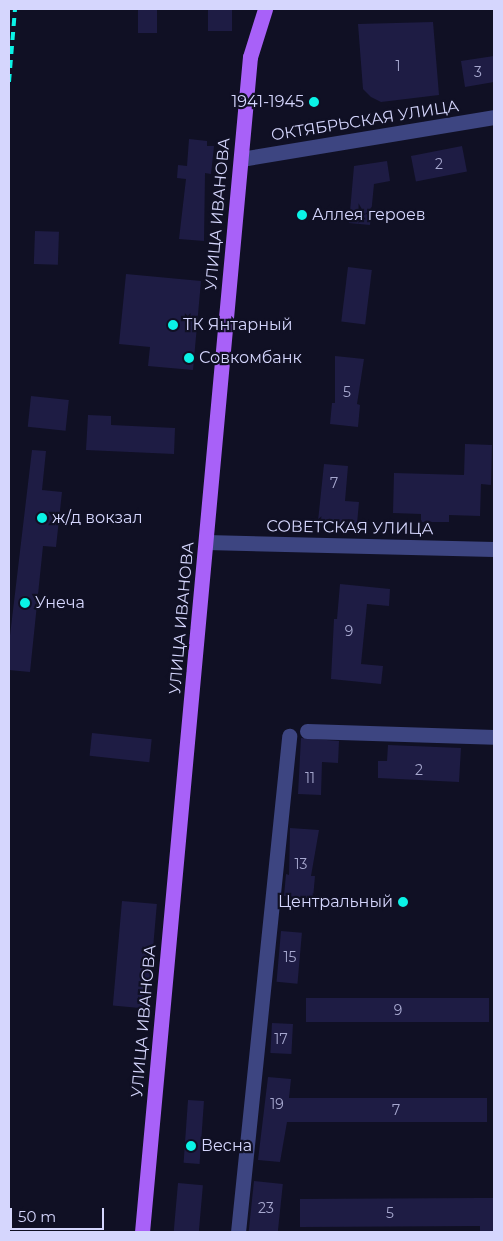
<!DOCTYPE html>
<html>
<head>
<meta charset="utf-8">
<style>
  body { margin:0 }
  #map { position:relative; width:503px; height:1241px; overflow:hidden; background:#101024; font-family:Montserrat,sans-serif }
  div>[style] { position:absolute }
  .building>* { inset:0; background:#1e1c44; transform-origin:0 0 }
  .minor>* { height:15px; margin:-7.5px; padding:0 7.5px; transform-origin:7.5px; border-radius:7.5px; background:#3d4581 }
  .major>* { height:15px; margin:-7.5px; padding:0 7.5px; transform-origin:7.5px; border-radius:7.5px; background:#a861f8 }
  .rail>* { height:4px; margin-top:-2px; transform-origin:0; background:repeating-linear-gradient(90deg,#0af3e6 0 8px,transparent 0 14px) }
  .dots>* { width:14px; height:14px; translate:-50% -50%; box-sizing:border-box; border:2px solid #101024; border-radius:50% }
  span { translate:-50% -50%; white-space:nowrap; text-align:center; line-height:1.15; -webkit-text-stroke:4.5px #101024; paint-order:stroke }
  .number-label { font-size:14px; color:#a7a8cf }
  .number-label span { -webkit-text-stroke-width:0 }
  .poi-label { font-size:16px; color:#d5d6fd }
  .right { translate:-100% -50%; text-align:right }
  .left { translate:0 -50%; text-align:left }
  .street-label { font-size:16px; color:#d5d6fd }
  .frame { position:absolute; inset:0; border:10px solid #d5d6fd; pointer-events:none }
  .scale { position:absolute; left:10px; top:1208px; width:94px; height:22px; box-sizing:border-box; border:2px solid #d5d6fd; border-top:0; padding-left:6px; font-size:15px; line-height:18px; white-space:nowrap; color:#d5d6fd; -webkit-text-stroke:4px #101024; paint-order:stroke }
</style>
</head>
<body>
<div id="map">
  <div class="building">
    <i style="left:138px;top:9px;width:19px;height:24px"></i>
    <i style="left:208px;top:9px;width:24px;height:22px"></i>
    <i style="clip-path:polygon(433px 22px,439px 95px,381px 102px,371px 97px,363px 89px,358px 24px)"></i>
    <i style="clip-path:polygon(494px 56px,494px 82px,465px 87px,461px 61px)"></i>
    <i style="clip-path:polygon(189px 139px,207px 141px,207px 146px,214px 146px,211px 174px,205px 173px,204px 241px,179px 239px,186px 179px,177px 178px,178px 165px,187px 166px)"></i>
    <i style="left:462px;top:146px;width:26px;height:52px;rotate:79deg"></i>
    <i style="clip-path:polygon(387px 161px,390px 181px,374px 184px,370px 225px,349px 223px,354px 166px)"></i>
    <i style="left:35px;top:231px;width:24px;height:33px;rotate:2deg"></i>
    <i style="left:348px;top:267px;width:24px;height:55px;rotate:7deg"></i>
    <i style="clip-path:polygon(126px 274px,201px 281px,193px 370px,148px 366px,150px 347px,119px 344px)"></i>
    <i style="clip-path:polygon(335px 356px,364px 359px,357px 404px,360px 405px,358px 427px,330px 424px,332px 403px,335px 403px)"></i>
    <i style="left:31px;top:396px;width:38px;height:31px;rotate:6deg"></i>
    <i style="clip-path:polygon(88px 415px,111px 416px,111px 425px,175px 428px,174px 454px,86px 450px)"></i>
    <i style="clip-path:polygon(465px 444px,492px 445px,491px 485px,481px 484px,480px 516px,449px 515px,449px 522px,421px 522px,421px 514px,393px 513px,394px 473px,464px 475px)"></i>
    <i style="clip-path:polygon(32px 450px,46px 451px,42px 490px,62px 492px,56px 547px,43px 546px,30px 672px,9px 670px,9px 644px)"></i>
    <i style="clip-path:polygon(324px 464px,348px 466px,345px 501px,359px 502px,357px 524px,318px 521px)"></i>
    <i style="clip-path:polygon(340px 584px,390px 589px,389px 606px,367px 604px,361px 664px,383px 666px,381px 684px,331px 679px,334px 619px,337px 619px)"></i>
    <i style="left:92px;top:733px;width:60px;height:23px;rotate:6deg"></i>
    <i style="clip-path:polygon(301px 738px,339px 741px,338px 763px,322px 762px,321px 795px,298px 794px)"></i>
    <i style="clip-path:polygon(388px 745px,461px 748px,459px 782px,378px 778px,378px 761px,387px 761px)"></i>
    <i style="clip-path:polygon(290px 828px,319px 830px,311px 876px,315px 876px,313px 898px,284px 896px,286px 874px,289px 875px)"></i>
    <i style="left:122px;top:901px;width:35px;height:105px;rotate:5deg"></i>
    <i style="left:281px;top:931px;width:21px;height:51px;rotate:5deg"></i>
    <i style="left:489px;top:998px;width:24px;height:183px;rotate:90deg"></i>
    <i style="left:272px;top:1023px;width:21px;height:30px;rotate:3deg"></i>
    <i style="clip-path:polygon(268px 1077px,291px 1079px,289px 1098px,487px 1098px,487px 1122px,287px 1122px,280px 1162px,258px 1160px)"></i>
    <i style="left:188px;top:1100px;width:16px;height:63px;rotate:4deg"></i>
    <i style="left:254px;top:1181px;width:29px;height:51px;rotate:6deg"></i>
    <i style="left:178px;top:1183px;width:25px;height:49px;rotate:5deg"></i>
    <i style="clip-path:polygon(480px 1198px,494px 1198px,494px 1232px,480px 1232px,480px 1226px,300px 1227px,300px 1199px)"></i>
  </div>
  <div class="minor">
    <i style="left:241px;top:159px;width:256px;rotate:-9.4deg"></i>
    <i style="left:206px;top:542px;width:288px;rotate:1.4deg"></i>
    <i style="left:307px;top:731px;width:187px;rotate:1.8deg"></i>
    <i style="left:238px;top:1232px;width:499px;rotate:-84.1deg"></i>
  </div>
  <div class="major">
    <i style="left:142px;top:1232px;width:1180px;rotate:-84.75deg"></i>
    <i style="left:250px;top:57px;width:50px;rotate:-72.6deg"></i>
  </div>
  <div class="rail">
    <i style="left:9px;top:82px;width:73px;rotate:-85.3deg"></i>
  </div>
  <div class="dots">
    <i style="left:314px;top:102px;background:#0af3e6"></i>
    <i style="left:302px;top:215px;background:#0af3e6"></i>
    <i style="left:173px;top:325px;background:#0af3e6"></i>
    <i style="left:189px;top:358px;background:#0af3e6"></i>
    <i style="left:42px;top:518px;background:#0af3e6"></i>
    <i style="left:25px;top:603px;background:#0af3e6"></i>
    <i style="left:403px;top:902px;background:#0af3e6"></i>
    <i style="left:191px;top:1146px;background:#0af3e6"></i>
  </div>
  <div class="number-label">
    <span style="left:398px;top:66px">1</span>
    <span style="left:478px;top:72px">3</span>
    <span style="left:439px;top:164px">2</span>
    <span style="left:347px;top:392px">5</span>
    <span style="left:334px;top:483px">7</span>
    <span style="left:349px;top:631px">9</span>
    <span style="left:419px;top:770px">2</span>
    <span style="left:310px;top:778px">11</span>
    <span style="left:301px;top:864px">13</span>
    <span style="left:290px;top:957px">15</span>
    <span style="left:398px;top:1010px">9</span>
    <span style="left:281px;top:1039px">17</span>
    <span style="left:277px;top:1104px">19</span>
    <span style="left:396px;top:1110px">7</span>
    <span style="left:266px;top:1208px">23</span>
    <span style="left:390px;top:1213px">5</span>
  </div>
  <div class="poi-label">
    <span class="right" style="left:304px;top:102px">1941-1945</span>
    <span class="left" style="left:312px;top:215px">Аллея героев</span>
    <span class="left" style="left:183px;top:325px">ТК Янтарный</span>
    <span class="left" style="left:199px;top:358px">Совкомбанк</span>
    <span class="left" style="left:52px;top:518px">ж/д вокзал</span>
    <span class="left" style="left:35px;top:603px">Унеча</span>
    <span class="right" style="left:393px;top:902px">Центральный</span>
    <span class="left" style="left:201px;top:1146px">Весна</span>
  </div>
  <div class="street-label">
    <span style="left:365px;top:121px;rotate:-9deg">ОКТЯБРЬСКАЯ УЛИЦА</span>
    <span style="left:218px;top:214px;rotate:-85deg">УЛИЦА ИВАНОВА</span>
    <span style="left:350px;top:528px;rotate:1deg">СОВЕТСКАЯ УЛИЦА</span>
    <span style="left:182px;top:618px;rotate:-85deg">УЛИЦА ИВАНОВА</span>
    <span style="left:144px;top:1021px;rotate:-85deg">УЛИЦА ИВАНОВА</span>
  </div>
  <div class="frame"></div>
  <div class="scale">50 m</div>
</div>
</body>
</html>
